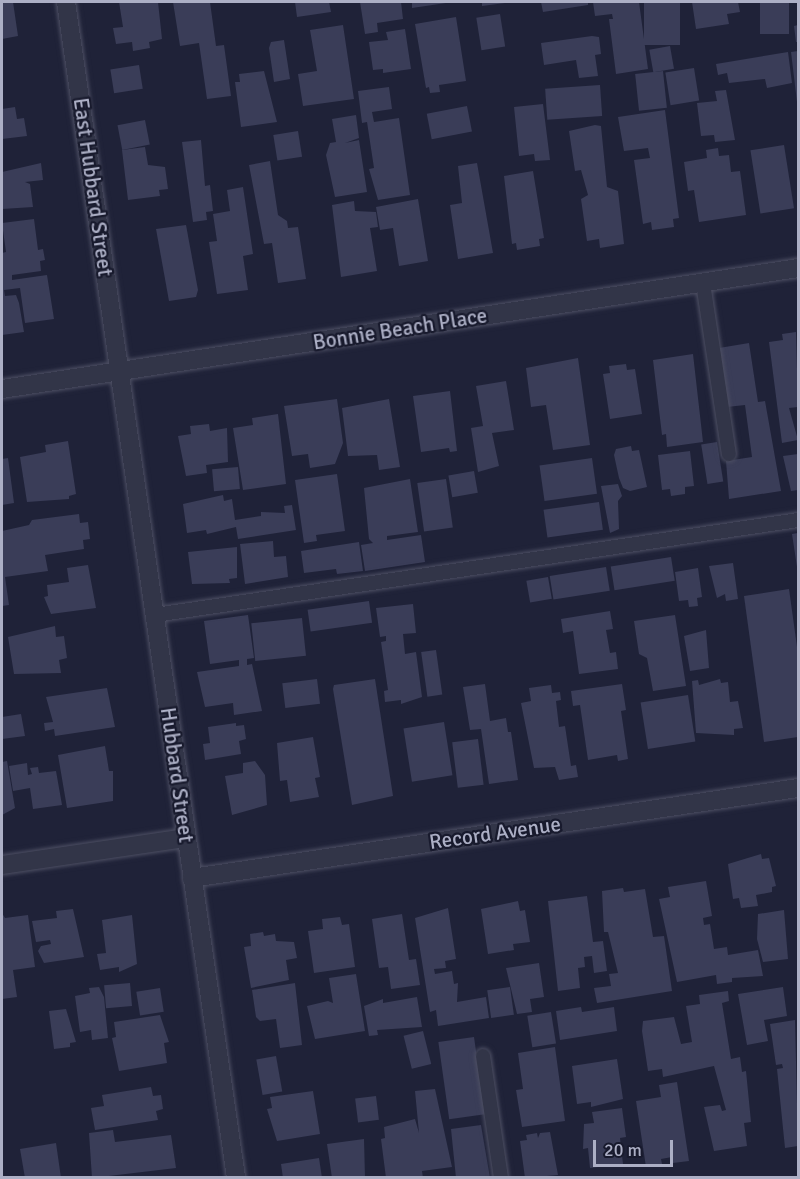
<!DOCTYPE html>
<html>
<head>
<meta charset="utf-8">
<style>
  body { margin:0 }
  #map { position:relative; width:800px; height:1179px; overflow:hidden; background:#1f2238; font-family:Signika,sans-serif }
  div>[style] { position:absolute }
  .building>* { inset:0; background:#3a3d58; transform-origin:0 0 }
  .roads { filter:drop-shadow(0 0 2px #4d4f63) drop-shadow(0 0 2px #4d4f63) }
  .lane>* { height:14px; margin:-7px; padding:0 7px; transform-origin:7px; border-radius:7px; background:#323548 }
  .street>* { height:18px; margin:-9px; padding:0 9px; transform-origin:9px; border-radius:9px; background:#323548 }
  span { translate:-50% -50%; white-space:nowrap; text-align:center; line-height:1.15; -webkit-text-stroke:4.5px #181a2d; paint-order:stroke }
  .street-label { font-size:21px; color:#acafc5 }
  .frame { position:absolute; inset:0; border:3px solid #acafc5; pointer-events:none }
  .scale { position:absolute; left:593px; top:1140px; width:80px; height:27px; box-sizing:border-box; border:3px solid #acafc5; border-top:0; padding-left:8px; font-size:18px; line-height:21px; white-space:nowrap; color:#acafc5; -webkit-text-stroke:4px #181a2d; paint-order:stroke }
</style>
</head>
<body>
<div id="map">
  <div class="building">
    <i style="clip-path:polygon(2px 2px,13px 2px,18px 36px,2px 39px)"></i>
    <i style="clip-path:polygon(119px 2px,158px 2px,162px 39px,149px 42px,150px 48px,133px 51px,132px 42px,116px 44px,113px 28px,123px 27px)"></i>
    <i style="clip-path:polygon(173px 2px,210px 2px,216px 46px,224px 45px,231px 96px,207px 99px,199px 43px,180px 46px)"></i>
    <i style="clip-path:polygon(295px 2px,329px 2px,331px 12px,297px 17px)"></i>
    <i style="clip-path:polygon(360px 2px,401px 2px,403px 19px,377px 23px,378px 32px,365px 34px)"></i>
    <i style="clip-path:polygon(412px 2px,446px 2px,446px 3px,412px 8px)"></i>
    <i style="clip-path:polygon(482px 2px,504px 2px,505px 3px,482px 6px)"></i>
    <i style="clip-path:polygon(541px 2px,588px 2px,588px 5px,543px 12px)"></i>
    <i style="clip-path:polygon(593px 2px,639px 2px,648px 69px,616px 74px,609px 19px,613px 19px,612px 14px,595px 16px)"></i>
    <i style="left:644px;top:2px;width:36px;height:43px"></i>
    <i style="clip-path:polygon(692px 2px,738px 2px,740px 12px,727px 14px,729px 24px,696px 29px)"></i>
    <i style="left:760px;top:2px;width:29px;height:32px"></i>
    <i style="left:500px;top:14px;width:33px;height:24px;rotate:81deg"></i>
    <i style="clip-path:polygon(456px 17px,466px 81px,439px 85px,440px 92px,430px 93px,429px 87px,426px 88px,415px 24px)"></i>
    <i style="clip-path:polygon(343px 25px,354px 99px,303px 106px,298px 74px,317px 71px,310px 30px)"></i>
    <i style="clip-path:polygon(798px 25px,798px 42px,796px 42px,794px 26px)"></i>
    <i style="clip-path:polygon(405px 29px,411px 69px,383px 73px,383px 69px,373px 70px,369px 42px,388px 40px,386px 32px)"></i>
    <i style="clip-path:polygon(592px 36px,599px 37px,601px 54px,595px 55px,598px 76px,579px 78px,576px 60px,544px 65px,541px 43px)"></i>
    <i style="clip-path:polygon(284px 40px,290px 79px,274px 82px,269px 48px,271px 42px)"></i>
    <i style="left:670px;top:46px;width:23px;height:21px;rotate:80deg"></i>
    <i style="clip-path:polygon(798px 51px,798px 102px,797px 102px,791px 52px)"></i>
    <i style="clip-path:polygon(788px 52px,792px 83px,767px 88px,765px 79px,729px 83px,727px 73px,718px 75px,716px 64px)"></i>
    <i style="left:139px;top:65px;width:24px;height:29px;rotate:81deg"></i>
    <i style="left:694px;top:68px;width:33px;height:29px;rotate:81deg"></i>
    <i style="clip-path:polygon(264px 71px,277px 122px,241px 127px,235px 82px,240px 82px,239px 74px)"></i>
    <i style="left:663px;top:71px;width:37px;height:28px;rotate:84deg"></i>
    <i style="left:600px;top:85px;width:31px;height:55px;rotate:86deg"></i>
    <i style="clip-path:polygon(389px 87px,392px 109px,372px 112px,374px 122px,399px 118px,410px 195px,378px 200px,369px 169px,374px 168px,367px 122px,362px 123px,358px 91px)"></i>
    <i style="clip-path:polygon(726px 90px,735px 140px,715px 142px,714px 135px,701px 136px,697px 103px,717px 101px,715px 91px)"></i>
    <i style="clip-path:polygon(543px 104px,550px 160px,535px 161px,534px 154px,519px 156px,514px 107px)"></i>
    <i style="left:467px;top:106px;width:26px;height:41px;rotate:79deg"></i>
    <i style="clip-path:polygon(15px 107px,17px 119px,24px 118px,27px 136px,2px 139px,2px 109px)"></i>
    <i style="clip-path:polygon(665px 110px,679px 218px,673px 219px,674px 227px,652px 230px,651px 222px,643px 224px,634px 160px,650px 158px,648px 148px,624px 151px,618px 117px)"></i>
    <i style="clip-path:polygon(356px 115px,359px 138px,345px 143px,359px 140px,367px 192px,335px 197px,326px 155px,330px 143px,336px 142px,332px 119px)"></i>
    <i style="left:145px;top:120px;width:25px;height:28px;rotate:79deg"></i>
    <i style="clip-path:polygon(595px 125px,601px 126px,607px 187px,618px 191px,624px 244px,600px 248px,599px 239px,587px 241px,581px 199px,588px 195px,581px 170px,575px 171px,569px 131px)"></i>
    <i style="left:298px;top:131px;width:26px;height:25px;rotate:81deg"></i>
    <i style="clip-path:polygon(201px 140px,205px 186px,210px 185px,213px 211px,206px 212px,207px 220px,193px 222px,182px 142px)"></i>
    <i style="left:784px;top:145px;width:64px;height:34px;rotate:81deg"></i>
    <i style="clip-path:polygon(145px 147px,148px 165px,165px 167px,168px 189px,159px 190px,160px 196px,128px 200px,122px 150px)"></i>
    <i style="clip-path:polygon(718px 148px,719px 156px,729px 155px,731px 172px,740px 171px,746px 215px,699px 222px,694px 190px,688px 191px,684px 162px,707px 158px,706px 150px)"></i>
    <i style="clip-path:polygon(270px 161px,278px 215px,287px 221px,288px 228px,298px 227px,306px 279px,278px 283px,272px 243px,264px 244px,249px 165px)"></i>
    <i style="clip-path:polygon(41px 163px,43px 180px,25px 182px,30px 184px,33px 207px,2px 209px,2px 172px)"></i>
    <i style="clip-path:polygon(477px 163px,493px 253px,458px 259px,450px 205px,462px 203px,458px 166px)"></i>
    <i style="clip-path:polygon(533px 171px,544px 238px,539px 239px,540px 246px,517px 250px,516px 243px,512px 244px,504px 176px)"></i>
    <i style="clip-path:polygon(243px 187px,253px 254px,243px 256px,248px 290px,217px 294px,209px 242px,217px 241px,213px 214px,230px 211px,227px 190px)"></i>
    <i style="clip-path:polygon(418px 199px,428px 261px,399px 266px,393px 228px,380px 230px,376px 207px)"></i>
    <i style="clip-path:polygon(354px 201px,355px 211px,376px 212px,378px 227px,370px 228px,377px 271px,341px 277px,332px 205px)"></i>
    <i style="clip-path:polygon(34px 219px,38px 250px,43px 249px,45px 260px,40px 261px,41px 271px,12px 275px,12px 280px,47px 275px,54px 319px,25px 323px,20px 288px,4px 290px,5px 296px,16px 295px,19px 303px,24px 332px,2px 335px,2px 253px,6px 252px,2px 223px)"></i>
    <i style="clip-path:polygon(186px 225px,198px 290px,196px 297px,169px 301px,156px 229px)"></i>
    <i style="clip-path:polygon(796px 332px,798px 407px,789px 408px,798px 440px,782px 443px,769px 342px,783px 340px,782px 334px)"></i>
    <i style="clip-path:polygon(749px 343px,758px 402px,765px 401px,781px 491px,729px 499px,726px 461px,752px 457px,745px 405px,727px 407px,719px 348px)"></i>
    <i style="clip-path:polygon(693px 354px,703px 442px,667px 447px,666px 434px,662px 435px,653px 360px)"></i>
    <i style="clip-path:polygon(578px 358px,590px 445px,553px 450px,546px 405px,531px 407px,526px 368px)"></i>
    <i style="clip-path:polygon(626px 364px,627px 370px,635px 369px,642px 414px,610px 419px,603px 374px,610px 373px,609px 366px)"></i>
    <i style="clip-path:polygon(506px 381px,514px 430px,492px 433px,499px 466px,478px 472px,471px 428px,483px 426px,476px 386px)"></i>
    <i style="clip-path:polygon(450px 391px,457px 451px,450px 452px,449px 448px,421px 452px,413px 396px)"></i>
    <i style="clip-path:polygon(337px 399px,343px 443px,335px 464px,310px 468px,308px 454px,292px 456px,284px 406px)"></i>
    <i style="clip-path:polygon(389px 399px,400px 467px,379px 470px,377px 455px,348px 456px,342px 408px)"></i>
    <i style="clip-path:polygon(278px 414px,286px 484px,243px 490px,233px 428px,253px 425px,252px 418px)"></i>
    <i style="clip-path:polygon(209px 424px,210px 431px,227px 428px,228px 462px,206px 465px,207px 473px,186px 476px,178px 436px,191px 434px,190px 426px)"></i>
    <i style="clip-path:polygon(68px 441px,76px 494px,69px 496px,69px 499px,27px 502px,20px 457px,46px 452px,45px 445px)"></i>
    <i style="left:717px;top:442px;width:40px;height:16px;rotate:81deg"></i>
    <i style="clip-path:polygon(631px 446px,632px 451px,639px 450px,647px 487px,630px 491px,623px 488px,619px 478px,614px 455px,616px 449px)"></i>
    <i style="clip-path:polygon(690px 451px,694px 486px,685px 487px,685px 494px,671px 496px,670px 489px,662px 490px,658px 455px)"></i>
    <i style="clip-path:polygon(798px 454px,798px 490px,791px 491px,783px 456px)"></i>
    <i style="clip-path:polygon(8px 458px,14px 503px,2px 505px,2px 459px)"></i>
    <i style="left:592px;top:458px;width:36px;height:53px;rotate:82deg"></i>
    <i style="left:238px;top:467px;width:22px;height:26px;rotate:85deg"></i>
    <i style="left:474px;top:471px;width:22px;height:26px;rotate:80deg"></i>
    <i style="clip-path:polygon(337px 474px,345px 531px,316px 535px,317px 541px,304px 543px,295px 480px)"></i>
    <i style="clip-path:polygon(410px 479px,418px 532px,387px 536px,387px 540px,421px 535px,425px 562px,365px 571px,361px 545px,373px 543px,369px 539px,364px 488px)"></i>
    <i style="left:446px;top:479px;width:49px;height:29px;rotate:82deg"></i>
    <i style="clip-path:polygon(618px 484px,622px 496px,618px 501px,619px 529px,610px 533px,601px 486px)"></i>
    <i style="clip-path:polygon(223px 495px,224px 501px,232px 499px,235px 520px,261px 516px,261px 512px,285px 513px,284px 506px,292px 505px,296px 530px,238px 539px,236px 527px,207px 534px,206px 530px,187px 533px,183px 504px)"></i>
    <i style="left:599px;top:502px;width:28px;height:56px;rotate:82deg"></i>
    <i style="clip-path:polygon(79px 514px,80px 523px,88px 522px,90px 539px,83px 540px,84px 549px,45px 555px,48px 571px,5px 577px,9px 605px,2px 606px,2px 531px,29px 525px,32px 520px)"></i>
    <i style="clip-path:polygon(798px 533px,798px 567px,797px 567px,792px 534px)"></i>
    <i style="clip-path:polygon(273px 541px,274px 557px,286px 556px,288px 577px,245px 584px,240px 544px)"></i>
    <i style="clip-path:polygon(359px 542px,363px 571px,337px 574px,336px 569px,304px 573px,301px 551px)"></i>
    <i style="clip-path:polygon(237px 547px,237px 578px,229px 579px,230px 583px,192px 584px,188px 552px)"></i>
    <i style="left:671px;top:557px;width:24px;height:61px;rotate:81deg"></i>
    <i style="clip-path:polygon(733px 563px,738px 599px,726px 601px,725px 594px,717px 598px,709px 566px)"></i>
    <i style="clip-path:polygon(88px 565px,96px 608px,51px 614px,44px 597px,48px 596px,47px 585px,69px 582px,67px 568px)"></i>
    <i style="left:606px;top:567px;width:24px;height:57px;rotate:81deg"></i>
    <i style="clip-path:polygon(698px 568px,702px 597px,697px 598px,698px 606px,689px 607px,688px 600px,679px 601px,675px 572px)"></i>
    <i style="left:548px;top:577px;width:22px;height:22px;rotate:80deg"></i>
    <i style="clip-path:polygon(789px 589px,798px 654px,798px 737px,764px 742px,744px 596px)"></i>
    <i style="left:369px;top:601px;width:22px;height:62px;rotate:82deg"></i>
    <i style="clip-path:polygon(413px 604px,416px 633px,403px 634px,405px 654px,416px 652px,422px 697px,401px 704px,401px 700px,385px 702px,384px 691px,388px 690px,381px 642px,386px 641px,386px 636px,380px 637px,376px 608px)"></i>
    <i style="clip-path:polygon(610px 611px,613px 629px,606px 630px,610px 653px,616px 652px,618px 669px,579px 674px,573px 631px,563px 633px,561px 619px)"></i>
    <i style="clip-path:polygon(248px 615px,254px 658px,247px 659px,247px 665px,252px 664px,262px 711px,234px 715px,233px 703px,205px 707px,197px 672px,239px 666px,239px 660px,210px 664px,204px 621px)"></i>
    <i style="clip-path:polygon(675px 615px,686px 686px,653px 691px,647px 658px,639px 654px,634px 621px)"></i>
    <i style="left:302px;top:618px;width:38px;height:51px;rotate:84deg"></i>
    <i style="clip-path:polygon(55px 626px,56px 637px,64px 636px,67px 658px,59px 660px,61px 673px,14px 674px,8px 637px)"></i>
    <i style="clip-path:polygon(706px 630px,709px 668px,690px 671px,684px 636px)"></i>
    <i style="left:436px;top:650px;width:45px;height:15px;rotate:82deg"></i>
    <i style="left:317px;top:679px;width:25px;height:35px;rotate:83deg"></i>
    <i style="clip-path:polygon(375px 679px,393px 796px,352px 805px,333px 689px,334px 685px)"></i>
    <i style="clip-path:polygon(720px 679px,721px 683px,728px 682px,730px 702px,738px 701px,743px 728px,734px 729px,734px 735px,696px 733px,692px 681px,698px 680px,699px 685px)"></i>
    <i style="clip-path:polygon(485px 684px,490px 721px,506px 718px,508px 732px,511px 732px,518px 780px,489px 784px,481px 729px,470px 730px,463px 687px)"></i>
    <i style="clip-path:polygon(622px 684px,626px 710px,621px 711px,628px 759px,618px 761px,617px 755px,588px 760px,580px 705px,573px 706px,571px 691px)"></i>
    <i style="clip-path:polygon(551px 685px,552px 693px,560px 692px,561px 700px,556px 701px,559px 727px,565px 726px,571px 766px,576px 765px,578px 777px,559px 780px,555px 767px,534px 768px,521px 703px,531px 701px,529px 688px)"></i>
    <i style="clip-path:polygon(107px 688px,115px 727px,55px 736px,54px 729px,45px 731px,44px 723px,53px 722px,46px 697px)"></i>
    <i style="left:688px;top:695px;width:47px;height:48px;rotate:81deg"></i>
    <i style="clip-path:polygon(21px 714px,25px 736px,2px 739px,2px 717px)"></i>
    <i style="left:444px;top:722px;width:54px;height:41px;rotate:81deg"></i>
    <i style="clip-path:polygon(236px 723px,236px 726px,244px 725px,246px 739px,239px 741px,241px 754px,205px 760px,203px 744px,210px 743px,208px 727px)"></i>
    <i style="clip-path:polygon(313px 737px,320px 777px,315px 778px,319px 797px,290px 802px,287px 780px,280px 781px,277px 743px)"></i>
    <i style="left:478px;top:739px;width:46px;height:26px;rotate:83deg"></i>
    <i style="clip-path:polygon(105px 746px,109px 771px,113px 771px,113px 801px,67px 808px,58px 755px)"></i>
    <i style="clip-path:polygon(7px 761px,15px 808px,2px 815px,2px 762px)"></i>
    <i style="clip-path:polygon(255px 761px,265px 775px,267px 805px,232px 815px,225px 776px,243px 773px,243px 763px)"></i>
    <i style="clip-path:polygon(27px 763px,28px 775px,32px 774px,30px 768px,38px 767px,39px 773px,56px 771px,62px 805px,33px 809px,30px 788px,13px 791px,9px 766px)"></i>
    <i style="clip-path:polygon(761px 854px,762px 859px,769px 858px,776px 886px,772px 887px,772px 892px,756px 895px,758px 906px,741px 908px,739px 898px,733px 899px,728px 864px)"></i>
    <i style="clip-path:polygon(706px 881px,712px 916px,703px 918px,704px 925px,710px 924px,714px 949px,727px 947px,728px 955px,758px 950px,763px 976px,732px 978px,732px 982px,717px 984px,716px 975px,677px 982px,659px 899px,670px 897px,668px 887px)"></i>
    <i style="clip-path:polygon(623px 888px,624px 892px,645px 889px,653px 937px,664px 936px,672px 991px,597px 1003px,594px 988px,611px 986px,609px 974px,618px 973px,608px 932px,604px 932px,602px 891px)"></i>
    <i style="clip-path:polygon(587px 896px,593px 942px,603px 941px,607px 971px,594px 973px,592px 956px,584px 957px,585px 967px,578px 968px,580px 988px,558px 991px,548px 901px)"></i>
    <i style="clip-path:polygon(518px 901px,520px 911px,525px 910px,530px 942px,513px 944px,514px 950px,488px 954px,481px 909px)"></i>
    <i style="clip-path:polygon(448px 908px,456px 959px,445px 961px,446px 968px,434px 969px,435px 974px,452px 971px,454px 984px,458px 983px,457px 1002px,486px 997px,489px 1018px,438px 1026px,436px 1010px,430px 1012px,415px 918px)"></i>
    <i style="clip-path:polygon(73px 909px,84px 957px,44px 963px,38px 951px,41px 946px,51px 944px,50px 940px,36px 942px,32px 921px,57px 918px,56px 911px)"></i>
    <i style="clip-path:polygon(784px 910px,788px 959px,763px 962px,757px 939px,758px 914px)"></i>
    <i style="clip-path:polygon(2px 913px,5px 918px,28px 915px,35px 967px,13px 970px,17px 997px,2px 999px)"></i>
    <i style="clip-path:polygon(402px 914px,409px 960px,416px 959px,420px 985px,391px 989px,388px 967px,379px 968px,372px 919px)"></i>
    <i style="clip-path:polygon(132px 915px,137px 964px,119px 972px,119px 967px,100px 970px,97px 954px,106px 953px,102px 920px)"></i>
    <i style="clip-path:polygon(340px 917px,342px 925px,349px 924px,355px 967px,314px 973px,308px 931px,323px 929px,322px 919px)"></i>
    <i style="clip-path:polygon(263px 932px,264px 936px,275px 934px,276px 941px,294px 942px,297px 958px,286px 960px,289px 980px,251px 988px,244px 947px,251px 946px,250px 934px)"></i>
    <i style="clip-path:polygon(539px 963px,544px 997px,530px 999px,532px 1012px,517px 1014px,506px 968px)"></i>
    <i style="clip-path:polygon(356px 974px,365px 1031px,315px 1039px,307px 1006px,328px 1001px,333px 1003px,329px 978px)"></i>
    <i style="left:130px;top:983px;width:23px;height:26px;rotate:85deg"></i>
    <i style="clip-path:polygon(295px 983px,302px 1045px,280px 1048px,276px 1019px,260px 1021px,256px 1017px,252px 990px)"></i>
    <i style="clip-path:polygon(99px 987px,104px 997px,108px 1038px,92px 1040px,91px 1030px,80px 1032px,75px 996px,90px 993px,89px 988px)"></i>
    <i style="left:510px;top:987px;width:28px;height:23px;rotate:82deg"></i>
    <i style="clip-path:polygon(783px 987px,787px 1016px,764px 1020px,768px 1041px,747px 1045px,738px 994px)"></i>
    <i style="left:160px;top:988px;width:24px;height:24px;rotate:81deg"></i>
    <i style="clip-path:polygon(728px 991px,729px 1001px,722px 1003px,731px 1059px,740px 1057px,742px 1072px,746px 1071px,751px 1122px,744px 1123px,747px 1146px,714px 1151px,704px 1107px,720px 1105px,722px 1111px,726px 1110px,714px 1066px,663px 1077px,662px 1069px,648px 1071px,642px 1031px,643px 1021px,674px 1017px,681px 1044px,692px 1042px,686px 1006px,700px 1004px,699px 995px)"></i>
    <i style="clip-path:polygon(417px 997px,422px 1027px,377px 1030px,378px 1035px,369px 1036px,364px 1006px,383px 999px,383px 1003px)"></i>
    <i style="clip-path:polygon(581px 1007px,582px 1012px,614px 1007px,617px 1031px,560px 1040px,556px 1011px)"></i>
    <i style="clip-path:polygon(66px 1009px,76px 1042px,70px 1043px,70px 1047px,54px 1049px,49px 1011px)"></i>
    <i style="left:551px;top:1012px;width:32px;height:24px;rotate:81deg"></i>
    <i style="clip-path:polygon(160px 1015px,169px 1042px,164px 1043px,167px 1063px,119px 1071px,112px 1038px,116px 1037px,114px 1022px)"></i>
    <i style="clip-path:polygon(795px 1020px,798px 1146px,785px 1148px,777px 1069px,783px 1068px,782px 1064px,776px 1065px,770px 1024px)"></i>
    <i style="left:423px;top:1031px;width:34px;height:20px;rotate:76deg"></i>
    <i style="left:474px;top:1037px;width:78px;height:36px;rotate:82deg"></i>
    <i style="clip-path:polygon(555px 1047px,565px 1121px,522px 1127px,516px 1090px,523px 1089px,518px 1053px)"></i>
    <i style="left:276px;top:1056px;width:36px;height:20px;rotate:80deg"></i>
    <i style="clip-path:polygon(617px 1059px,623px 1099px,591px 1107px,591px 1102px,577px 1104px,572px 1066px)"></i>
    <i style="clip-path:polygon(677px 1082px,689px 1161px,673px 1163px,672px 1157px,661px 1159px,662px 1164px,646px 1167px,636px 1101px,661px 1097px,659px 1085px)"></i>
    <i style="clip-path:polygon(151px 1087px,153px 1096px,161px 1095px,163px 1109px,156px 1111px,158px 1120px,95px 1130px,91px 1108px,104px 1106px,102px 1095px)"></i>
    <i style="clip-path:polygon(435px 1089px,452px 1167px,422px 1171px,423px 1178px,386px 1178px,381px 1139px,385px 1138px,384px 1127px,415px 1119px,419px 1133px,415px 1091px)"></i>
    <i style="clip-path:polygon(313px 1091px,320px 1134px,277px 1141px,267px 1109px,272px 1108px,270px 1097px)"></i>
    <i style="left:376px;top:1096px;width:24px;height:21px;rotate:83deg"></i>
    <i style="clip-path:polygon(622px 1108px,626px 1137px,620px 1138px,623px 1164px,590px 1168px,588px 1148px,583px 1149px,584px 1124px,594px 1123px,592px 1112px)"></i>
    <i style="clip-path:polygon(481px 1125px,490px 1178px,456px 1178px,451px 1129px)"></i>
    <i style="clip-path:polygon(113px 1130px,115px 1142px,171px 1135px,176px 1168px,92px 1178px,89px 1133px)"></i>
    <i style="clip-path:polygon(550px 1132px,558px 1175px,525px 1178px,520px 1141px,527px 1140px,526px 1135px,537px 1133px,538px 1138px,540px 1133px)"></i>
    <i style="clip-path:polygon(364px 1139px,365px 1178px,332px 1178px,327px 1144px)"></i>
    <i style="clip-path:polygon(56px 1143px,61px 1178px,25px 1178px,20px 1149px)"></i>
    <i style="clip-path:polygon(319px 1158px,322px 1178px,283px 1178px,281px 1164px)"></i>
  </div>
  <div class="roads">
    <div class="lane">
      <i style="left:703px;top:283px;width:173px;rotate:81.4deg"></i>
      <i style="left:155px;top:615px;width:650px;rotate:-8.4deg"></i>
      <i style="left:483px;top:1056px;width:123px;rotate:81.6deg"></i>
    </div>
    <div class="street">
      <i style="left:66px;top:2px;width:1188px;rotate:81.77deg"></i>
      <i style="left:2px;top:389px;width:805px;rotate:-8.64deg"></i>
      <i style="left:2px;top:865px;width:184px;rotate:-8.4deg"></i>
      <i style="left:192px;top:878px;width:613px;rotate:-8.45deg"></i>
    </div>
  </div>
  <div class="street-label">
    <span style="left:93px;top:187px;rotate:82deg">East Hubbard Street</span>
    <span style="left:400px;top:329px;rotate:-9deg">Bonnie Beach Place</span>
    <span style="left:177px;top:775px;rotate:82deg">Hubbard Street</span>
    <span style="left:495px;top:833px;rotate:-8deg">Record Avenue</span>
  </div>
  <div class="frame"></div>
  <div class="scale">20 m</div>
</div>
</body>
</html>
